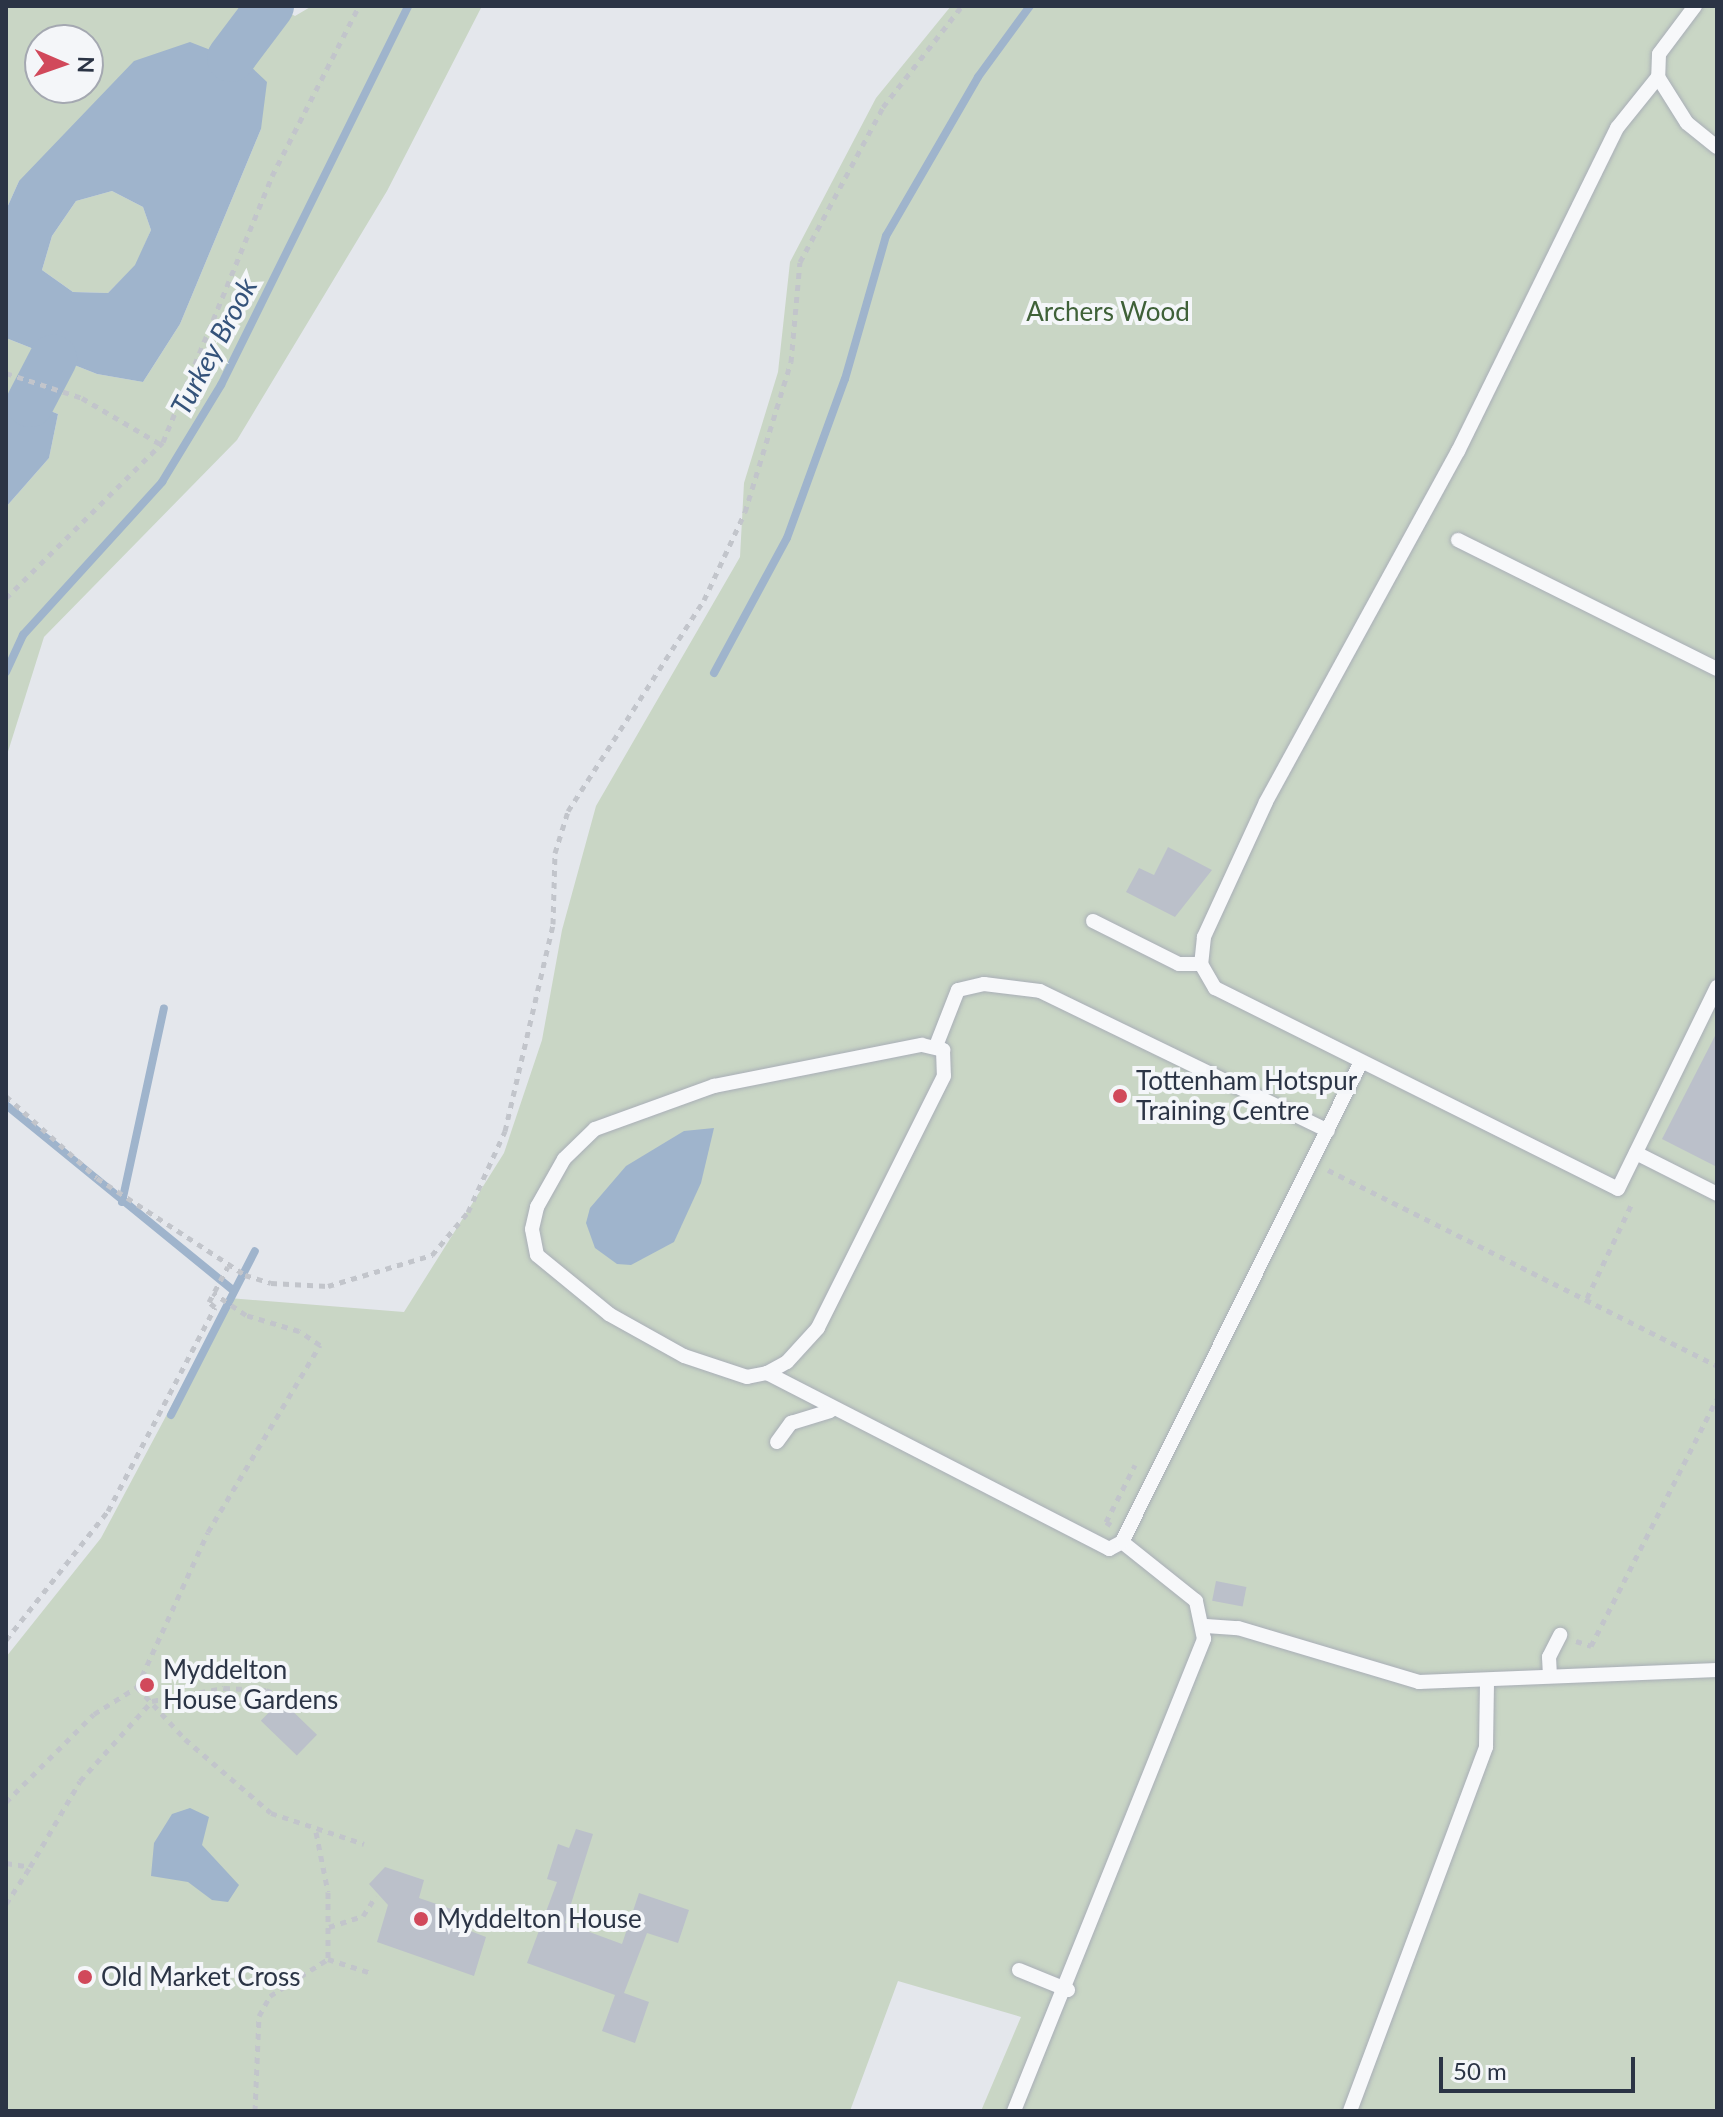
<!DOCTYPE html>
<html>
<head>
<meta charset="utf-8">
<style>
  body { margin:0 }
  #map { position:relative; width:1723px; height:2117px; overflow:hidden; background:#e4e7ec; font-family:Lato,sans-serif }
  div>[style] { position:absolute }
  .green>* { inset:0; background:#c9d6c5 }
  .water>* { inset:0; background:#9fb4cc }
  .stream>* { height:8px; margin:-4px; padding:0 4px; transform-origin:4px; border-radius:4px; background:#9fb4cc }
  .river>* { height:48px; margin:-24px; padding:0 24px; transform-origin:24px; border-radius:24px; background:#9fb4cc }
  .building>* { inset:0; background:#bbc0ca; transform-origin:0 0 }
  .path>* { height:5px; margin-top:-2.5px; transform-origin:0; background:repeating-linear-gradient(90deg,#c2c5cb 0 6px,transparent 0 12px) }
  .roads { filter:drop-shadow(0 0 2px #a9aeb7) drop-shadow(0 0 2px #a9aeb7) }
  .lane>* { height:14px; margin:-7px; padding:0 7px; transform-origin:7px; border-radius:7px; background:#f7f8fa }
  .dots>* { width:22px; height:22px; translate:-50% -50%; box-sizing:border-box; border:4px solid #f4f6f9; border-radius:50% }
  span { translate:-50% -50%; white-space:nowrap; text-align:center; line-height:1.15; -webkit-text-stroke:8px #f4f6f9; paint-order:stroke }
  .park-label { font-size:26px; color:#3f6138 }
  .poi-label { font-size:26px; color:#2b3445 }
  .left { translate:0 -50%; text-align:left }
  .water-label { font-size:28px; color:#34527a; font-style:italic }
  .frame { position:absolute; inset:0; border:8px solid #2b3445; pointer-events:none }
  .north { position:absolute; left:24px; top:24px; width:80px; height:80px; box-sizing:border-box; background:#f4f6f9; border:2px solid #a4a8b1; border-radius:50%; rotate:92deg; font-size:22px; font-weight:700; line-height:32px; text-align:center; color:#2b3445 }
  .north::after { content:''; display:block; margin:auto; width:28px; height:36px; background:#d1495b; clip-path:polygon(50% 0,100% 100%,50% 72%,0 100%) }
  .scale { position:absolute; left:1439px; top:2057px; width:196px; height:36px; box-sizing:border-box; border:4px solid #2b3445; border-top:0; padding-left:10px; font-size:24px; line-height:28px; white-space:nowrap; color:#2b3445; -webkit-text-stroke:6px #f4f6f9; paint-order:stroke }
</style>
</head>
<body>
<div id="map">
  <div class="green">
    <i style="clip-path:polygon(evenodd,6px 6px,275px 6px,295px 16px,312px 6px,482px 6px,387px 191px,237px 440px,44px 637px,6px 758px,6px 507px,49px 458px,58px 414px,6px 393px,6px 338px,97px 374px,143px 382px,180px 324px,261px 129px,19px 181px,6px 210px,6px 6px,40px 40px,88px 40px,88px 88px,40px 88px,40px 40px)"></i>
    <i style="clip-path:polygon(951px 6px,1717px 6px,1717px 2111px,981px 2111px,1021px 2017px,898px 1981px,850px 2111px,6px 2111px,6px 1657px,101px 1538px,229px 1298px,404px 1312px,504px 1153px,542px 1040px,562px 930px,596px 806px,740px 557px,744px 483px,778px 372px,790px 262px,876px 98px)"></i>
    <i style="clip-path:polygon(112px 191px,143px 207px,151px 230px,136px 265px,108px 293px,73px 292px,42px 270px,52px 236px,76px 201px)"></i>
  </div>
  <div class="water">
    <i style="clip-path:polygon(evenodd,190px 42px,249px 65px,267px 82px,261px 129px,180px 324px,143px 382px,97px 374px,6px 338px,6px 210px,19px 181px,134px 61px,190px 42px,112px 191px,143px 207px,151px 230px,135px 265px,108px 293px,73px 292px,42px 270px,52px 236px,76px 201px,112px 191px)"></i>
    <i style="clip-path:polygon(6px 393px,58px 414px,49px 458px,6px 507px)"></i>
    <i style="clip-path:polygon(714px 1128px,701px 1183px,674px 1242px,631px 1265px,617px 1264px,595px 1248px,586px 1223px,590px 1208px,626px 1166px,684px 1131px)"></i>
    <i style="clip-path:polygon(190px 1808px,209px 1817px,202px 1845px,239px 1885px,228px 1902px,212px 1900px,188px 1882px,151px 1876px,154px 1843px,172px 1814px)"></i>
  </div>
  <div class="stream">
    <i style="left:6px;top:672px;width:41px;rotate:-65.3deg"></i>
    <i style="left:23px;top:635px;width:207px;rotate:-47.7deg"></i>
    <i style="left:162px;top:482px;width:114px;rotate:-58.7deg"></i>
    <i style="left:221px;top:385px;width:423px;rotate:-63.7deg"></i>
    <i style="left:714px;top:673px;width:153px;rotate:-61.6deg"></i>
    <i style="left:787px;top:538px;width:169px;rotate:-70deg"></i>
    <i style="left:845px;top:379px;width:149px;rotate:-74deg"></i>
    <i style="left:886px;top:236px;width:184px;rotate:-59.9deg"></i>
    <i style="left:978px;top:77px;width:88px;rotate:-53.8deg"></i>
    <i style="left:6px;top:1105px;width:294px;rotate:39.2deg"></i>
    <i style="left:122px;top:1202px;width:198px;rotate:-77.8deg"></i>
    <i style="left:171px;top:1415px;width:184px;rotate:-62.9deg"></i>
  </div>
  <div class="river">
    <i style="left:231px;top:58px;width:65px;rotate:-53.1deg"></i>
    <i style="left:30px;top:403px;width:50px;rotate:-62.4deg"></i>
  </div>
  <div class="building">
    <i style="clip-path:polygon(1168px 847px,1212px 870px,1175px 917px,1126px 892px,1139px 868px,1154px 875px)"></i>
    <i style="clip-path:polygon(1717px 1032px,1717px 1167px,1662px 1139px)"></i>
    <i style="left:1216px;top:1581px;width:31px;height:20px;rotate:11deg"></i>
    <i style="left:281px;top:1700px;width:50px;height:29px;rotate:44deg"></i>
    <i style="clip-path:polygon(576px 1829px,593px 1834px,565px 1923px,622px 1944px,639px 1893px,689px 1910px,678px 1943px,647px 1933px,624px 1993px,649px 2002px,635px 2043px,602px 2031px,615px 1995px,527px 1963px,557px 1882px,547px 1879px,558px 1844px,569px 1848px)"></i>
    <i style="clip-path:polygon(385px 1867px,424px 1880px,419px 1898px,460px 1912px,455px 1925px,486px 1937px,474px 1976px,377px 1942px,388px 1905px,369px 1884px)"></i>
  </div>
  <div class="path">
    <i style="left:6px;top:373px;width:80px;rotate:18.2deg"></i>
    <i style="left:82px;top:398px;width:91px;rotate:30.5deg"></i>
    <i style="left:6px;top:598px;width:221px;rotate:-44.8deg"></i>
    <i style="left:163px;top:442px;width:287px;rotate:-67.7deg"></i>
    <i style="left:272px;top:176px;width:191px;rotate:-62.9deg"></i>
    <i style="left:6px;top:1096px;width:122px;rotate:42deg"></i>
    <i style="left:97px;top:1178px;width:177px;rotate:33.2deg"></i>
    <i style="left:245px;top:1275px;width:27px;rotate:17deg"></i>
    <i style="left:271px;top:1283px;width:57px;rotate:3deg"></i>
    <i style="left:328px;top:1286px;width:109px;rotate:-16.6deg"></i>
    <i style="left:432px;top:1255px;width:56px;rotate:-50.1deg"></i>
    <i style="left:468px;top:1212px;width:89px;rotate:-65.4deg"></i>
    <i style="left:505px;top:1131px;width:212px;rotate:-76.9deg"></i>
    <i style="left:553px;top:924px;width:71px;rotate:-88.4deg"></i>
    <i style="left:555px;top:853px;width:44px;rotate:-72.8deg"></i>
    <i style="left:568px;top:811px;width:251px;rotate:-57.2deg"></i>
    <i style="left:704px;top:600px;width:97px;rotate:-65deg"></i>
    <i style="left:745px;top:512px;width:157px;rotate:-73deg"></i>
    <i style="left:791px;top:362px;width:100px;rotate:-84.9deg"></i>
    <i style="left:800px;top:262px;width:176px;rotate:-61.8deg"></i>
    <i style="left:883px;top:107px;width:128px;rotate:-52deg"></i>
    <i style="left:1328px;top:1170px;width:436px;rotate:26.7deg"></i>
    <i style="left:1587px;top:1298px;width:107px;rotate:-64.6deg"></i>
    <i style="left:1111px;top:1525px;width:6px;rotate:-149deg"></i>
    <i style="left:1106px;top:1522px;width:64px;rotate:-63deg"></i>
    <i style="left:6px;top:1640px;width:164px;rotate:-51.7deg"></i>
    <i style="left:108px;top:1511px;width:230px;rotate:-62.3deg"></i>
    <i style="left:215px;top:1307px;width:8px;rotate:-140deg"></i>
    <i style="left:209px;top:1302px;width:40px;rotate:-62deg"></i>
    <i style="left:1576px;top:1641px;width:16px;rotate:18deg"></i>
    <i style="left:1591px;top:1646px;width:277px;rotate:-63deg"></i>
    <i style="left:137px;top:1687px;width:71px;rotate:47.3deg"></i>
    <i style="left:185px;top:1739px;width:113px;rotate:40.7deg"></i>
    <i style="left:271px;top:1813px;width:98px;rotate:18.4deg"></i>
    <i style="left:6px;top:1802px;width:124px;rotate:-45deg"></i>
    <i style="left:94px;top:1714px;width:51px;rotate:-32.1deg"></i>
    <i style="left:137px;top:1687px;width:170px;rotate:-65.4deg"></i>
    <i style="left:208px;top:1532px;width:218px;rotate:-59.1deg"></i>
    <i style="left:320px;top:1345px;width:25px;rotate:-146deg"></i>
    <i style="left:299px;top:1331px;width:55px;rotate:-163.2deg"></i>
    <i style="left:246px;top:1315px;width:40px;rotate:-146deg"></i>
    <i style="left:316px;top:1832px;width:61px;rotate:78.7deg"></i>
    <i style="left:328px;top:1892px;width:67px;rotate:90deg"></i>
    <i style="left:328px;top:1959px;width:45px;rotate:18deg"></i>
    <i style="left:6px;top:1863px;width:24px;rotate:9deg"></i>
    <i style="left:30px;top:1867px;width:99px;rotate:-59.8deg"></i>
    <i style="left:80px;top:1781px;width:108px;rotate:-48deg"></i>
    <i style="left:152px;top:1701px;width:73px;rotate:-10.2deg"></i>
    <i style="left:224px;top:1688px;width:42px;rotate:2.7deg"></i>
    <i style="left:266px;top:1690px;width:30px;rotate:21deg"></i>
    <i style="left:6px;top:1904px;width:44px;rotate:-57deg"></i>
    <i style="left:329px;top:1927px;width:36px;rotate:-18deg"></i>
    <i style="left:363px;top:1916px;width:24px;rotate:-57deg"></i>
    <i style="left:255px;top:2111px;width:95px;rotate:-87.6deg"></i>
    <i style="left:259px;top:2016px;width:23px;rotate:-61deg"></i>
    <i style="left:270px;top:1996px;width:69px;rotate:-32.5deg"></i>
  </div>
  <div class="roads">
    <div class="lane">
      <i style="left:1695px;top:6px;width:60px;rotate:126.9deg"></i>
      <i style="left:1659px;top:54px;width:23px;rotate:92deg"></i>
      <i style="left:1658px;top:77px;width:65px;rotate:128.8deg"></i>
      <i style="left:1617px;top:128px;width:360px;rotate:116.2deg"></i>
      <i style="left:1458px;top:451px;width:400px;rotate:118.7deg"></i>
      <i style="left:1266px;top:802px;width:149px;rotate:114.7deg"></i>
      <i style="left:1204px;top:937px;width:27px;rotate:96deg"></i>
      <i style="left:1201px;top:964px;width:28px;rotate:60deg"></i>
      <i style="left:1215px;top:988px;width:450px;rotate:26.5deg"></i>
      <i style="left:1618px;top:1189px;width:225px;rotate:-63.9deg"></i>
      <i style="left:1658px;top:77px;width:54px;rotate:57.8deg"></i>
      <i style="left:1687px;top:123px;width:38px;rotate:39deg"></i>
      <i style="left:1458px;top:540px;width:289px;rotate:26.5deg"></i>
      <i style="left:1093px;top:921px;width:96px;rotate:26.6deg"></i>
      <i style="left:1179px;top:964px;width:22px"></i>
      <i style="left:922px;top:1045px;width:22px;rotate:13deg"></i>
      <i style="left:943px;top:1050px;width:26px;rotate:88deg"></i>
      <i style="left:944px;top:1076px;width:282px;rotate:116.6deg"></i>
      <i style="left:818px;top:1328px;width:46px;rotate:132.4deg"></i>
      <i style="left:787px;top:1362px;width:23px;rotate:151deg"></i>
      <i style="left:767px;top:1373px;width:20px;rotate:169deg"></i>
      <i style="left:747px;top:1377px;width:66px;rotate:-161.6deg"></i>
      <i style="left:684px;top:1356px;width:86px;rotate:-150.8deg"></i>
      <i style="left:609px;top:1314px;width:93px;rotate:-140.7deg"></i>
      <i style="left:537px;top:1255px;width:26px;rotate:-101deg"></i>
      <i style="left:532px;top:1229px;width:23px;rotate:-77deg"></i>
      <i style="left:537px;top:1207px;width:55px;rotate:-60.6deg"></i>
      <i style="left:564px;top:1159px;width:43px;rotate:-44.1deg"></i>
      <i style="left:595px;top:1129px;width:127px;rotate:-19.9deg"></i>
      <i style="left:714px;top:1086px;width:212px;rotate:-11.2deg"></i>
      <i style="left:936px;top:1046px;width:60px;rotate:-68.6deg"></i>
      <i style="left:958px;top:990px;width:27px;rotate:-13deg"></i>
      <i style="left:984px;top:984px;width:56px;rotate:7.1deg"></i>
      <i style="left:1040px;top:991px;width:320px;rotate:25.9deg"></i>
      <i style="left:1636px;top:1153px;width:91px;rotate:26.8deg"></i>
      <i style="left:767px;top:1373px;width:385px;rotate:27.2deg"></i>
      <i style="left:1109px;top:1549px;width:15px;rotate:-28deg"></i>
      <i style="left:777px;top:1442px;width:24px;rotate:-54deg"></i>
      <i style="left:791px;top:1423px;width:41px;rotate:-17.1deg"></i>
      <i style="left:1206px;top:1626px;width:32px;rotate:4deg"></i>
      <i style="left:1238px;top:1628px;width:189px;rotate:16.6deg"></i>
      <i style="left:1419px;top:1682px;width:298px;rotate:-2.3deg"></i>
      <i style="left:1550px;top:1676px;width:19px;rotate:-93deg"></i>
      <i style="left:1549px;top:1657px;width:25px;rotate:-63deg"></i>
      <i style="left:1019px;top:1970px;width:53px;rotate:22.2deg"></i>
      <i style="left:1014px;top:2111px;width:509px;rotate:-68.07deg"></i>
      <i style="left:1204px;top:1639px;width:39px;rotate:-102deg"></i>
      <i style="left:1196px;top:1601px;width:95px;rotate:-141.4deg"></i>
      <i style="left:1122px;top:1542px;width:534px;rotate:-63.53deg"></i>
      <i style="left:1350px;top:2111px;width:389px;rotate:-69.5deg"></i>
      <i style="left:1486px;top:1747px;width:67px;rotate:-89.1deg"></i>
    </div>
  </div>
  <div class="dots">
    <i style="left:1120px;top:1096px;background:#d1495b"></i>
    <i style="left:147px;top:1685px;background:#d1495b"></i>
    <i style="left:421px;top:1919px;background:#d1495b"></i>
    <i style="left:85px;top:1977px;background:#d1495b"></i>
  </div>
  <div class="park-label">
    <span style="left:1108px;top:312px">Archers Wood</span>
  </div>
  <div class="poi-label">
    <span class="left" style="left:1136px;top:1096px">Tottenham Hotspur<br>Training Centre</span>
    <span class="left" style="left:163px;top:1685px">Myddelton<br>House Gardens</span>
    <span class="left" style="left:437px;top:1919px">Myddelton House</span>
    <span class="left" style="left:101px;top:1977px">Old Market Cross</span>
  </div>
  <div class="water-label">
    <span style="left:213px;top:346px;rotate:-62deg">Turkey Brook</span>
  </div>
  <div class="frame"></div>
  <div class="north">N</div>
  <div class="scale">50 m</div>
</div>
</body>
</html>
